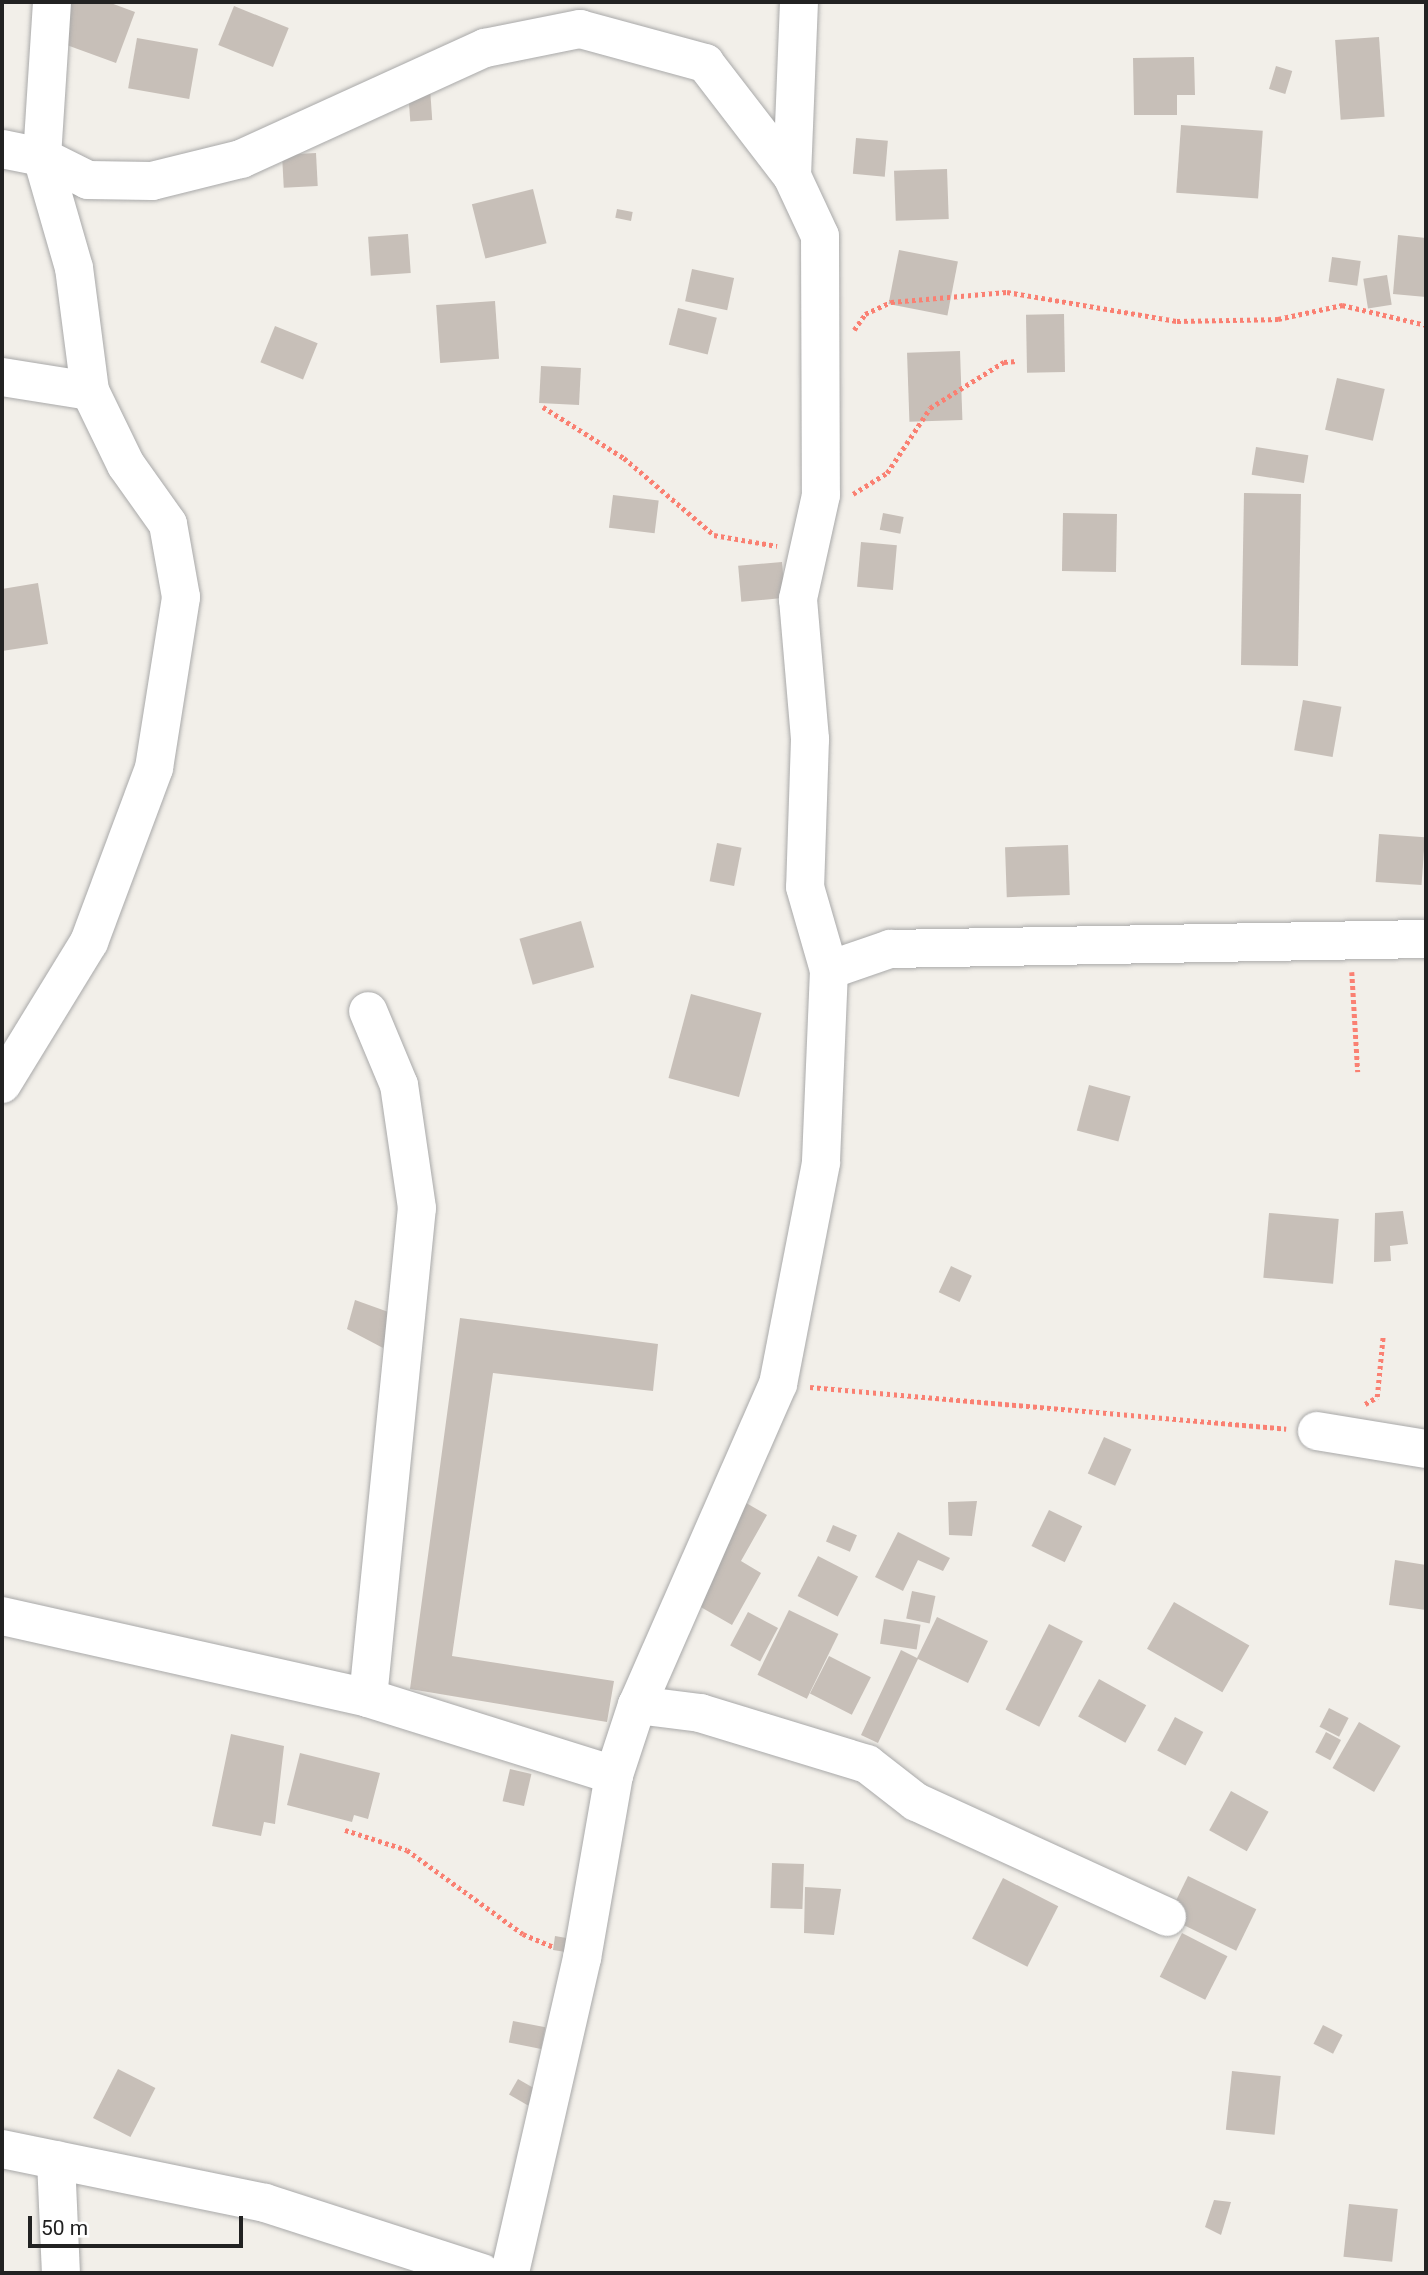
<!DOCTYPE html>
<html>
<head>
<meta charset="utf-8">
<style>
  body { margin:0 }
  #map { position:relative; width:1428px; height:2275px; overflow:hidden; background:#f2efe9; font-family:Roboto,sans-serif }
  div>[style] { position:absolute }
  .building>* { inset:0; background:#c7bfb8; transform-origin:0 0 }
  .path>* { height:4.5px; margin-top:-2.25px; transform-origin:0; background:repeating-linear-gradient(90deg,#fa8072 0 3.5px,transparent 0 7px) }
  .roads { filter:drop-shadow(0 0 2px #a9a9a9) drop-shadow(0 0 2px #a9a9a9) }
  .minor>* { height:38px; margin:-19px; padding:0 19px; transform-origin:19px; border-radius:19px; background:#fff }
  span { translate:-50% -50%; white-space:nowrap; text-align:center; line-height:1.15; -webkit-text-stroke:5px #fff; paint-order:stroke }
  .frame { position:absolute; inset:0; border:4px solid #222; pointer-events:none }
  .scale { position:absolute; left:28px; top:2216px; width:215px; height:32px; box-sizing:border-box; border:4px solid #222; border-top:0; padding-left:9px; font-size:21px; line-height:24px; white-space:nowrap; color:#222; -webkit-text-stroke:5px #fff; paint-order:stroke }
</style>
</head>
<body>
<div id="map">
  <div class="building">
    <i style="clip-path:polygon(67px 2px,108px 2px,135px 12px,116px 63px,53px 40px)"></i>
    <i style="left:234px;top:6px;width:59px;height:42px;rotate:22deg"></i>
    <i style="left:1379px;top:37px;width:80px;height:44px;rotate:86deg"></i>
    <i style="left:137px;top:38px;width:62px;height:51px;rotate:10deg"></i>
    <i style="clip-path:polygon(1194px 57px,1195px 95px,1177px 95px,1177px 115px,1134px 115px,1133px 58px)"></i>
    <i style="left:1276px;top:66px;width:17px;height:24px;rotate:17deg"></i>
    <i style="left:430px;top:88px;width:32px;height:22px;rotate:86deg"></i>
    <i style="left:1181px;top:125px;width:82px;height:68px;rotate:4deg"></i>
    <i style="left:856px;top:138px;width:32px;height:36px;rotate:5deg"></i>
    <i style="left:316px;top:153px;width:33px;height:34px;rotate:87deg"></i>
    <i style="left:947px;top:169px;width:50px;height:53px;rotate:88deg"></i>
    <i style="left:533px;top:189px;width:56px;height:63px;rotate:76deg"></i>
    <i style="left:617px;top:209px;width:16px;height:9px;rotate:11deg"></i>
    <i style="left:408px;top:234px;width:39px;height:40px;rotate:86deg"></i>
    <i style="clip-path:polygon(1398px 235px,1426px 238px,1426px 297px,1393px 294px)"></i>
    <i style="left:899px;top:250px;width:60px;height:55px;rotate:11deg"></i>
    <i style="left:1332px;top:257px;width:29px;height:25px;rotate:8deg"></i>
    <i style="left:692px;top:269px;width:43px;height:33px;rotate:12deg"></i>
    <i style="left:1387px;top:275px;width:30px;height:24px;rotate:81deg"></i>
    <i style="left:495px;top:301px;width:58px;height:59px;rotate:86deg"></i>
    <i style="left:678px;top:308px;width:40px;height:38px;rotate:14deg"></i>
    <i style="left:1064px;top:314px;width:58px;height:38px;rotate:89deg"></i>
    <i style="left:275px;top:326px;width:46px;height:39px;rotate:22deg"></i>
    <i style="left:960px;top:351px;width:69px;height:53px;rotate:88deg"></i>
    <i style="left:541px;top:366px;width:40px;height:37px;rotate:3deg"></i>
    <i style="left:1337px;top:378px;width:49px;height:53px;rotate:13deg"></i>
    <i style="left:1256px;top:447px;width:53px;height:28px;rotate:9deg"></i>
    <i style="left:1244px;top:493px;width:57px;height:172px;rotate:1deg"></i>
    <i style="left:613px;top:495px;width:46px;height:33px;rotate:7deg"></i>
    <i style="left:883px;top:513px;width:21px;height:17px;rotate:11deg"></i>
    <i style="left:1063px;top:513px;width:54px;height:58px;rotate:1deg"></i>
    <i style="left:861px;top:542px;width:36px;height:45px;rotate:5deg"></i>
    <i style="left:782px;top:562px;width:36px;height:44px;rotate:85deg"></i>
    <i style="clip-path:polygon(38px 583px,48px 644px,2px 651px,2px 589px)"></i>
    <i style="left:1303px;top:700px;width:39px;height:51px;rotate:10deg"></i>
    <i style="left:1379px;top:834px;width:46px;height:48px;rotate:4deg"></i>
    <i style="left:717px;top:843px;width:25px;height:39px;rotate:11deg"></i>
    <i style="left:1068px;top:845px;width:50px;height:63px;rotate:88deg"></i>
    <i style="left:581px;top:921px;width:48px;height:64px;rotate:74deg"></i>
    <i style="left:691px;top:994px;width:73px;height:87px;rotate:15deg"></i>
    <i style="left:1089px;top:1085px;width:43px;height:47px;rotate:15deg"></i>
    <i style="clip-path:polygon(1403px 1211px,1408px 1244px,1390px 1246px,1391px 1261px,1374px 1262px,1375px 1213px)"></i>
    <i style="left:1269px;top:1213px;width:70px;height:65px;rotate:5deg"></i>
    <i style="left:951px;top:1266px;width:23px;height:29px;rotate:25deg"></i>
    <i style="clip-path:polygon(355px 1300px,394px 1314px,383px 1348px,347px 1329px)"></i>
    <i style="clip-path:polygon(460px 1318px,658px 1344px,653px 1391px,493px 1373px,452px 1656px,614px 1681px,607px 1722px,410px 1689px)"></i>
    <i style="left:1104px;top:1437px;width:30px;height:40px;rotate:24deg"></i>
    <i style="clip-path:polygon(741px 1500px,767px 1515px,741px 1561px,761px 1573px,732px 1625px,685px 1598px)"></i>
    <i style="clip-path:polygon(977px 1501px,972px 1536px,949px 1535px,948px 1502px)"></i>
    <i style="left:1049px;top:1510px;width:37px;height:40px;rotate:26deg"></i>
    <i style="left:833px;top:1525px;width:26px;height:18px;rotate:23deg"></i>
    <i style="clip-path:polygon(898px 1532px,950px 1558px,943px 1571px,918px 1560px,903px 1591px,875px 1577px)"></i>
    <i style="left:818px;top:1556px;width:45px;height:45px;rotate:27deg"></i>
    <i style="clip-path:polygon(1395px 1560px,1426px 1565px,1426px 1610px,1389px 1605px)"></i>
    <i style="left:912px;top:1591px;width:24px;height:28px;rotate:12deg"></i>
    <i style="left:1174px;top:1602px;width:87px;height:54px;rotate:30deg"></i>
    <i style="left:789px;top:1610px;width:55px;height:72px;rotate:26deg"></i>
    <i style="left:748px;top:1612px;width:34px;height:38px;rotate:28deg"></i>
    <i style="clip-path:polygon(937px 1617px,988px 1641px,968px 1683px,918px 1659px,878px 1743px,861px 1735px,901px 1650px,917px 1658px)"></i>
    <i style="left:884px;top:1619px;width:37px;height:25px;rotate:9deg"></i>
    <i style="left:1049px;top:1624px;width:38px;height:96px;rotate:27deg"></i>
    <i style="left:829px;top:1656px;width:47px;height:42px;rotate:27deg"></i>
    <i style="left:1099px;top:1679px;width:54px;height:43px;rotate:29deg"></i>
    <i style="left:1329px;top:1708px;width:22px;height:21px;rotate:27deg"></i>
    <i style="left:1175px;top:1717px;width:32px;height:38px;rotate:28deg"></i>
    <i style="left:1359px;top:1722px;width:48px;height:53px;rotate:30deg"></i>
    <i style="left:1326px;top:1732px;width:17px;height:23px;rotate:28deg"></i>
    <i style="clip-path:polygon(231px 1734px,284px 1746px,275px 1824px,264px 1822px,261px 1836px,212px 1826px)"></i>
    <i style="clip-path:polygon(300px 1753px,380px 1773px,368px 1819px,354px 1815px,352px 1822px,287px 1805px)"></i>
    <i style="left:510px;top:1769px;width:22px;height:33px;rotate:13deg"></i>
    <i style="left:1231px;top:1791px;width:43px;height:45px;rotate:29deg"></i>
    <i style="left:772px;top:1863px;width:32px;height:45px;rotate:2deg"></i>
    <i style="left:1188px;top:1876px;width:76px;height:46px;rotate:26deg"></i>
    <i style="left:1003px;top:1878px;width:62px;height:68px;rotate:27deg"></i>
    <i style="clip-path:polygon(805px 1887px,841px 1889px,834px 1935px,804px 1933px)"></i>
    <i style="left:1182px;top:1933px;width:51px;height:49px;rotate:27deg"></i>
    <i style="clip-path:polygon(555px 1936px,572px 1939px,566px 1952px,553px 1950px)"></i>
    <i style="left:513px;top:2021px;width:33px;height:22px;rotate:11deg"></i>
    <i style="left:1323px;top:2025px;width:22px;height:21px;rotate:27deg"></i>
    <i style="left:118px;top:2069px;width:42px;height:55px;rotate:27deg"></i>
    <i style="left:1232px;top:2071px;width:49px;height:59px;rotate:6deg"></i>
    <i style="left:518px;top:2079px;width:22px;height:18px;rotate:30deg"></i>
    <i style="clip-path:polygon(1214px 2200px,1231px 2202px,1221px 2235px,1205px 2227px)"></i>
    <i style="left:1349px;top:2204px;width:49px;height:53px;rotate:6deg"></i>
  </div>
  <div class="path">
    <i style="left:1007px;top:292px;width:172px;rotate:9.7deg"></i>
    <i style="left:1177px;top:321px;width:101px;rotate:-1.1deg"></i>
    <i style="left:1278px;top:319px;width:66px;rotate:-12.3deg"></i>
    <i style="left:1342px;top:305px;width:86px;rotate:13.4deg"></i>
    <i style="left:854px;top:330px;width:19px;rotate:-55deg"></i>
    <i style="left:865px;top:314px;width:29px;rotate:-25deg"></i>
    <i style="left:891px;top:302px;width:116px;rotate:-4.9deg"></i>
    <i style="left:543px;top:407px;width:96px;rotate:32.2deg"></i>
    <i style="left:624px;top:458px;width:118px;rotate:40.5deg"></i>
    <i style="left:714px;top:535px;width:64px;rotate:9.9deg"></i>
    <i style="left:853px;top:494px;width:40px;rotate:-32deg"></i>
    <i style="left:887px;top:473px;width:78px;rotate:-56.5deg"></i>
    <i style="left:930px;top:408px;width:87px;rotate:-31.9deg"></i>
    <i style="left:1004px;top:362px;width:13px;rotate:-4deg"></i>
    <i style="left:1352px;top:972px;width:100px;rotate:86.6deg"></i>
    <i style="left:810px;top:1387px;width:478px;rotate:5deg"></i>
    <i style="left:1365px;top:1404px;width:14px;rotate:-30deg"></i>
    <i style="left:1377px;top:1397px;width:61px;rotate:-84.4deg"></i>
    <i style="left:345px;top:1830px;width:65px;rotate:17.9deg"></i>
    <i style="left:407px;top:1850px;width:143px;rotate:35.9deg"></i>
    <i style="left:523px;top:1934px;width:33px;rotate:23deg"></i>
  </div>
  <div class="roads">
    <div class="minor">
      <i style="left:2px;top:149px;width:41px;rotate:11.3deg"></i>
      <i style="left:42px;top:157px;width:51px;rotate:26.6deg"></i>
      <i style="left:88px;top:180px;width:64px;rotate:0.9deg"></i>
      <i style="left:152px;top:181px;width:92px;rotate:-13.9deg"></i>
      <i style="left:241px;top:159px;width:268px;rotate:-24.5deg"></i>
      <i style="left:485px;top:48px;width:97px;rotate:-11.3deg"></i>
      <i style="left:580px;top:29px;width:130px;rotate:15.2deg"></i>
      <i style="left:705px;top:63px;width:143px;rotate:52.4deg"></i>
      <i style="left:792px;top:176px;width:66px;rotate:65deg"></i>
      <i style="left:820px;top:236px;width:259px;rotate:89.8deg"></i>
      <i style="left:821px;top:495px;width:107px;rotate:102.5deg"></i>
      <i style="left:798px;top:599px;width:141px;rotate:85.1deg"></i>
      <i style="left:810px;top:739px;width:148px;rotate:91.9deg"></i>
      <i style="left:805px;top:887px;width:86px;rotate:73.9deg"></i>
      <i style="left:829px;top:970px;width:193px;rotate:92.4deg"></i>
      <i style="left:821px;top:1163px;width:225px;rotate:101deg"></i>
      <i style="left:778px;top:1384px;width:351px;rotate:113.7deg"></i>
      <i style="left:637px;top:1705px;width:74px;rotate:108.2deg"></i>
      <i style="left:614px;top:1775px;width:186px;rotate:99.9deg"></i>
      <i style="left:582px;top:1958px;width:323px;rotate:102.9deg"></i>
      <i style="left:792px;top:176px;width:174px;rotate:-87.7deg"></i>
      <i style="left:2px;top:377px;width:89px;rotate:9deg"></i>
      <i style="left:829px;top:970px;width:65px;rotate:-19deg"></i>
      <i style="left:890px;top:949px;width:536px;rotate:-1.07deg"></i>
      <i style="left:2px;top:1084px;width:167px;rotate:-58.5deg"></i>
      <i style="left:89px;top:942px;width:186px;rotate:-69.5deg"></i>
      <i style="left:154px;top:768px;width:173px;rotate:-81deg"></i>
      <i style="left:181px;top:597px;width:74px;rotate:-100.1deg"></i>
      <i style="left:168px;top:524px;width:72px;rotate:-125.4deg"></i>
      <i style="left:126px;top:465px;width:82px;rotate:-115.9deg"></i>
      <i style="left:90px;top:391px;width:124px;rotate:-97.4deg"></i>
      <i style="left:74px;top:268px;width:116px;rotate:-106.1deg"></i>
      <i style="left:42px;top:157px;width:155px;rotate:-86.3deg"></i>
      <i style="left:1317px;top:1431px;width:110px;rotate:9.4deg"></i>
      <i style="left:2px;top:1616px;width:375px;rotate:12.6deg"></i>
      <i style="left:368px;top:1698px;width:258px;rotate:17.4deg"></i>
      <i style="left:368px;top:1698px;width:492px;rotate:-84.3deg"></i>
      <i style="left:417px;top:1208px;width:124px;rotate:-98.3deg"></i>
      <i style="left:399px;top:1085px;width:80px;rotate:-112.7deg"></i>
      <i style="left:637px;top:1705px;width:64px;rotate:7.2deg"></i>
      <i style="left:700px;top:1713px;width:175px;rotate:17deg"></i>
      <i style="left:867px;top:1764px;width:62px;rotate:37.8deg"></i>
      <i style="left:916px;top:1802px;width:276px;rotate:24.6deg"></i>
      <i style="left:2px;top:2149px;width:268px;rotate:11.6deg"></i>
      <i style="left:265px;top:2203px;width:228px;rotate:17.9deg"></i>
      <i style="left:56px;top:2160px;width:113px;rotate:87.5deg"></i>
    </div>
  </div>
  <div class="frame"></div>
  <div class="scale">50 m</div>
</div>
</body>
</html>
